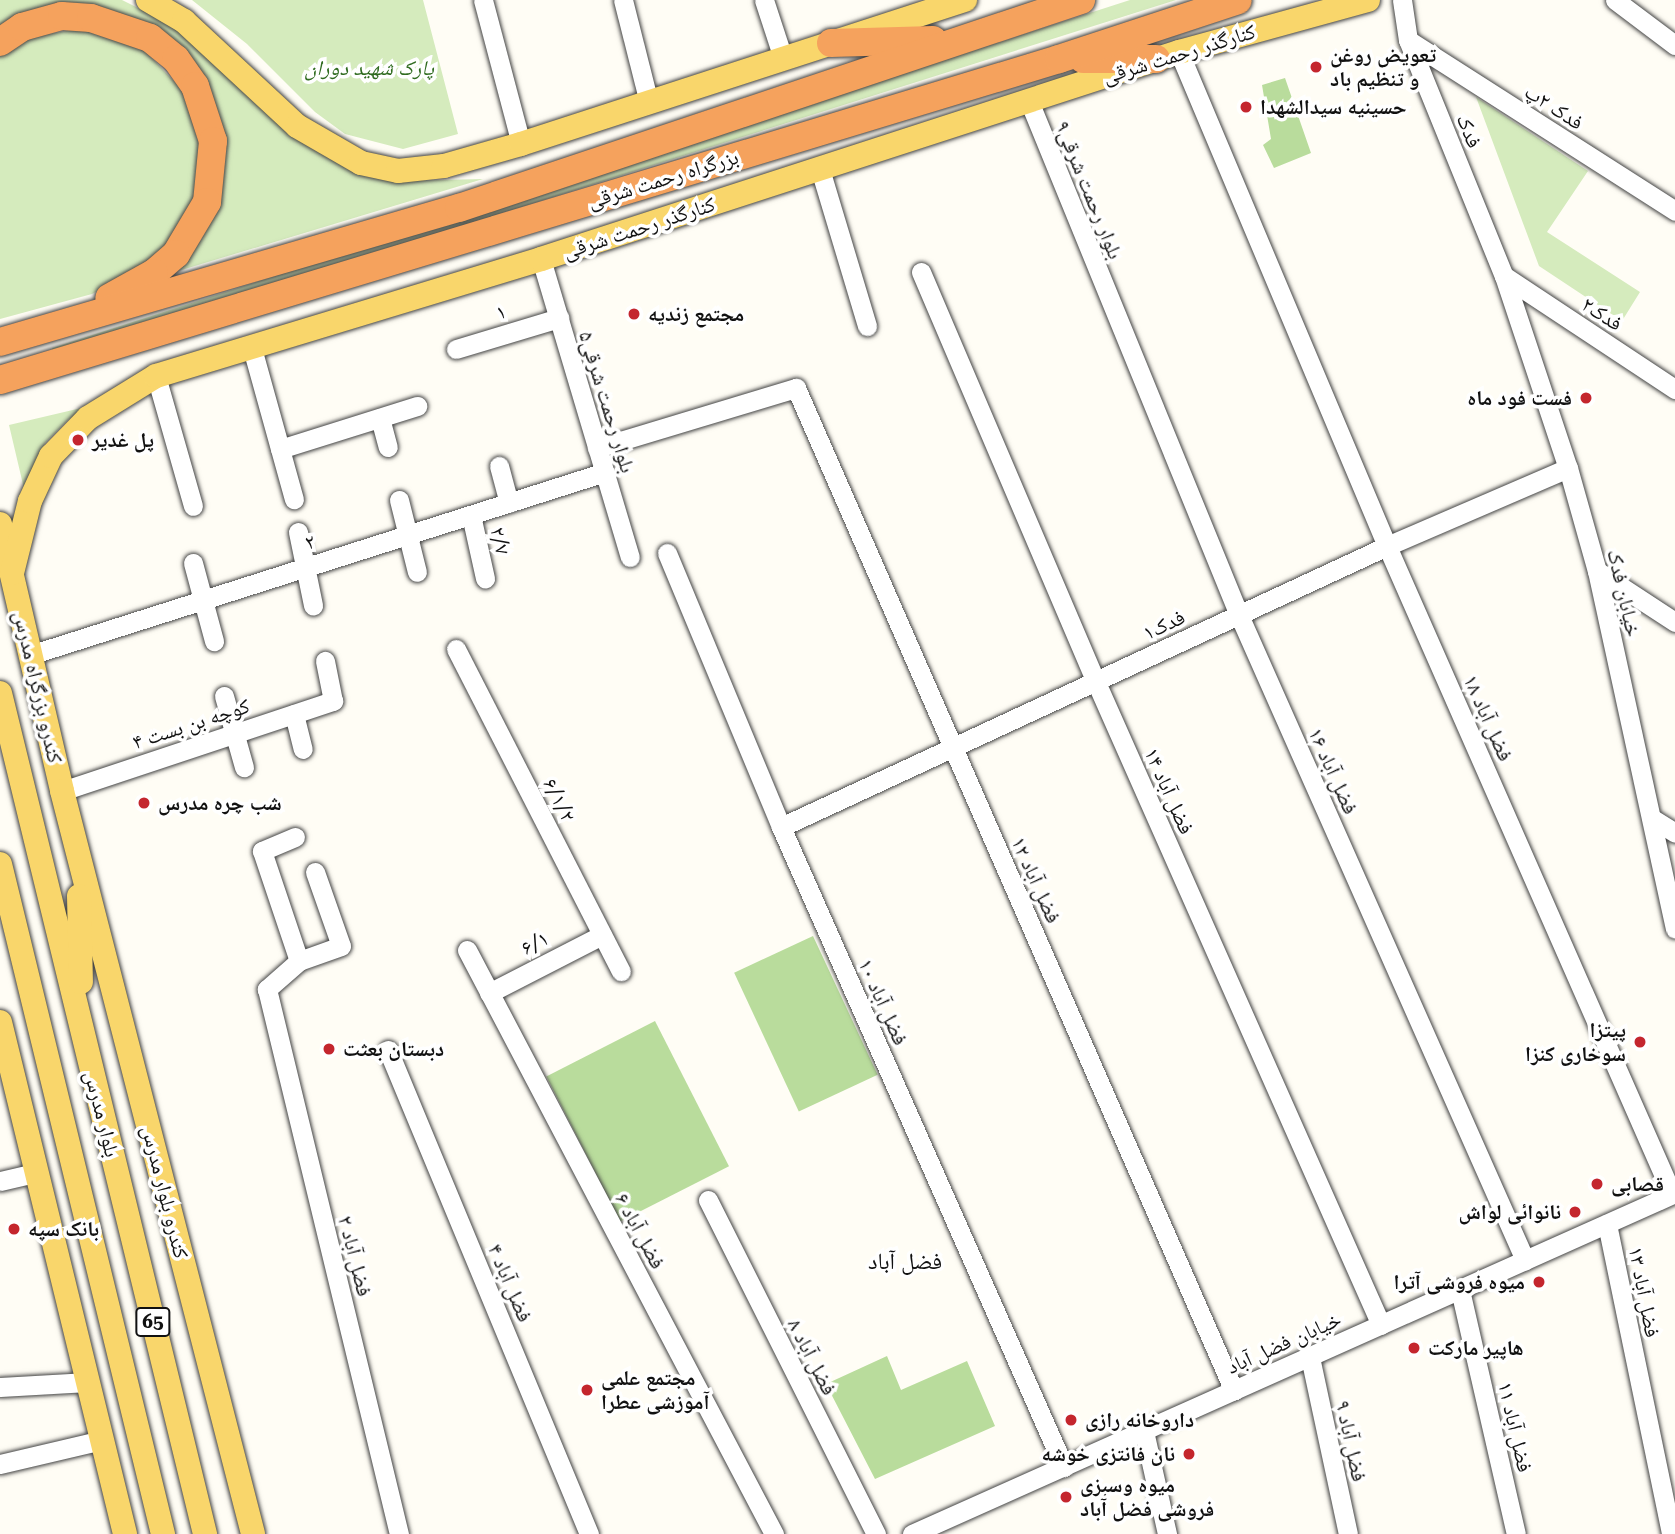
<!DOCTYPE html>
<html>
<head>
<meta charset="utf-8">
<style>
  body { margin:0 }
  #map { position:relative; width:1675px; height:1534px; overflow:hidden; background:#fffdf5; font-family:"Roboto Serif","Noto Naskh Arabic",serif }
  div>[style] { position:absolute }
  .green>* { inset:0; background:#d5ebbd }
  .forest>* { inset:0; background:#b9dc9c; transform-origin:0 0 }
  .roads { filter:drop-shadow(0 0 2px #444) drop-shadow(0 0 2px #444) }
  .minor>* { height:19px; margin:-9.5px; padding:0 9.5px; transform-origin:9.5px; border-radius:9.5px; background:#fff }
  .major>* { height:24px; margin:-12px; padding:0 12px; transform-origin:12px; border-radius:12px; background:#f9d66b }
  .highway>* { height:28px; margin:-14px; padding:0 14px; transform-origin:14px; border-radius:14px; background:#f5a25d }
  .dots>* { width:19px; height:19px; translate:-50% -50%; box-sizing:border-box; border:4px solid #fff; border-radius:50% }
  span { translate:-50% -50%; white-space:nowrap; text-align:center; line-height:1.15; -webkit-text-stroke:7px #fff; paint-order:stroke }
  .shield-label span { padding:2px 5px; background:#fff; border:2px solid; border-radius:5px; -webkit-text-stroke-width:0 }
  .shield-label { font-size:19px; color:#111; font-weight:700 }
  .street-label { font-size:21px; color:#111 }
  .poi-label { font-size:21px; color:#111; font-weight:700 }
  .left { translate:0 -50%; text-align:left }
  .right { translate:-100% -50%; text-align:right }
  .park-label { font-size:21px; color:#2f6b1f; font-style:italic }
  .neighbourhood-label { font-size:23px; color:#111 }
</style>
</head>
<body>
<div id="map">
  <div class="green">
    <i style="clip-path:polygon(0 0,122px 0,166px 22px,396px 181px,483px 179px,165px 275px,201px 240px,211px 219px,223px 140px,153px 29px,0 30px)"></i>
    <i style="clip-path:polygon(192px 0,423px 0,458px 134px,403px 149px,345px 134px,315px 112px,247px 44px)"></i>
    <i style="clip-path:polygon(1130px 0,1176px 0,53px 355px,52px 348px)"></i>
    <i style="clip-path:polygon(84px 28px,144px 50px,188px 96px,202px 140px,196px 198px,177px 234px,151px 262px,92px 294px,0 319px,0 55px,25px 38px)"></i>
    <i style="clip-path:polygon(1476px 97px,1588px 171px,1547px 232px,1640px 292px,1622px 321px,1539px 266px)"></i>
    <i style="clip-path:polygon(94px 405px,69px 419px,45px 443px,25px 493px,9px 425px)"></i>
  </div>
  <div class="forest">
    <i style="clip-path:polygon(1285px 78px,1311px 153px,1274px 168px,1263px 145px,1271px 139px,1262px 85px)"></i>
    <i style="left:813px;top:936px;width:153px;height:87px;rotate:65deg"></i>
    <i style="left:655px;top:1021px;width:163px;height:122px;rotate:63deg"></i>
    <i style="clip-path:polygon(887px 1356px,901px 1390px,967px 1361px,995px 1426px,875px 1479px,826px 1384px)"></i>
  </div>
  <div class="roads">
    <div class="minor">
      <i style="left:483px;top:0;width:149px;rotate:75.2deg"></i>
      <i style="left:623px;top:0;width:106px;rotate:75.8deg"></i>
      <i style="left:764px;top:0;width:61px;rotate:71.9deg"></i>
      <i style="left:1402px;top:0;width:40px;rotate:81.5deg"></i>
      <i style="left:1408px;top:40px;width:255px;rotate:67.9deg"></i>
      <i style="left:1504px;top:276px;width:202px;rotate:71.6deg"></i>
      <i style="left:1568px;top:468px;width:107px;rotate:74.3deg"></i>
      <i style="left:1597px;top:571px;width:366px;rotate:77.7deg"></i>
      <i style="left:1615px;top:0;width:75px;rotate:36.9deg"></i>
      <i style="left:1408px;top:40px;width:317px;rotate:32.6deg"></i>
      <i style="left:1179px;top:52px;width:536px;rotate:67.17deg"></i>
      <i style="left:1387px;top:546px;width:708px;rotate:66.26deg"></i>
      <i style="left:1029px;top:101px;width:555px;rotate:67.78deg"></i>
      <i style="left:1239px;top:615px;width:706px;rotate:66.09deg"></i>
      <i style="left:820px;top:169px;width:164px;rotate:73.3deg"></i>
      <i style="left:541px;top:259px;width:311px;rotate:73.4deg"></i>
      <i style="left:921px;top:272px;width:446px;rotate:66.9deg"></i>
      <i style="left:1096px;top:682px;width:703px;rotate:66.1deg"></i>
      <i style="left:1504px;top:276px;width:205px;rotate:33.5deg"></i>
      <i style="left:252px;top:348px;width:157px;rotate:74.5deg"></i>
      <i style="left:456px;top:349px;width:108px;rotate:-16.8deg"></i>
      <i style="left:156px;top:376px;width:135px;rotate:74.1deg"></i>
      <i style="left:380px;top:418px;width:30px;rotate:75deg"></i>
      <i style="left:597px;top:448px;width:208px;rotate:-16.8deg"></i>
      <i style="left:796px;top:388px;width:1094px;rotate:66.41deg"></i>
      <i style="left:280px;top:449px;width:144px;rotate:-17.4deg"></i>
      <i style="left:499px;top:466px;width:38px;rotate:75deg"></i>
      <i style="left:399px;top:500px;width:74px;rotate:76deg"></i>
      <i style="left:471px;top:515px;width:65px;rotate:77.5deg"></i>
      <i style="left:298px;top:532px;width:75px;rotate:78.4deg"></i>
      <i style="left:667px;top:553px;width:297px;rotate:67.4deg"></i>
      <i style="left:781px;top:827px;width:700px;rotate:66.15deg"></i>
      <i style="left:193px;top:563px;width:81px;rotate:74.9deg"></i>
      <i style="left:1597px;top:571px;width:93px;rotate:33.2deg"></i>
      <i style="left:456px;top:649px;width:362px;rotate:62.9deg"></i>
      <i style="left:30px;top:655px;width:603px;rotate:-17.65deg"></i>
      <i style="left:224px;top:696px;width:74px;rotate:74.3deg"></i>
      <i style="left:294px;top:714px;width:36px;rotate:76deg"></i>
      <i style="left:62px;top:791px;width:286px;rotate:-18.4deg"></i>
      <i style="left:333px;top:701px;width:41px;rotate:-101.3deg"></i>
      <i style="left:1653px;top:819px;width:26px;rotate:32deg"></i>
      <i style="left:781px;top:827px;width:668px;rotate:-24.88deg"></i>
      <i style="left:1387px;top:546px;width:197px;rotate:-23.3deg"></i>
      <i style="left:295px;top:837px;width:36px;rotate:157deg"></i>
      <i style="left:262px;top:851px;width:116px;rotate:71.4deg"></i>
      <i style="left:315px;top:872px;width:78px;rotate:70.6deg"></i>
      <i style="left:341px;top:946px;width:45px;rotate:160.3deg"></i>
      <i style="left:299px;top:961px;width:43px;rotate:138.8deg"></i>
      <i style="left:267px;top:989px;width:561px;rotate:76.39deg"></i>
      <i style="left:467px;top:950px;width:660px;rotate:62.27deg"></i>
      <i style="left:489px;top:993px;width:127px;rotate:-27.2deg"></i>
      <i style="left:388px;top:1050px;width:524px;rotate:67.45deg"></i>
      <i style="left:0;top:1181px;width:36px;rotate:-13deg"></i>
      <i style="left:708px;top:1200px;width:374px;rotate:63.3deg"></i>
      <i style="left:1607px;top:1224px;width:317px;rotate:78.3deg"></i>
      <i style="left:1460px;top:1290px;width:250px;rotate:77.1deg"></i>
      <i style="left:1310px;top:1357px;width:181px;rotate:77.9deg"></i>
      <i style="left:0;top:1387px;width:88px;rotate:-3.3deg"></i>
      <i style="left:1144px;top:1431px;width:106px;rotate:77.4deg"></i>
      <i style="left:0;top:1464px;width:105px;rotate:-13.2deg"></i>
      <i style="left:912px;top:1534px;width:836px;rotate:-24.08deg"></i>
    </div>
    <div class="major">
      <i style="left:148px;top:0;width:42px;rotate:30.3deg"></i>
      <i style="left:184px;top:21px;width:154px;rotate:42.9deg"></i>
      <i style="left:297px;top:126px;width:74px;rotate:30deg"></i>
      <i style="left:361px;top:163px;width:38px;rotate:12deg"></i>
      <i style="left:398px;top:171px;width:46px;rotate:-6.2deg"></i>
      <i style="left:444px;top:166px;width:80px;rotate:-15.9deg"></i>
      <i style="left:521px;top:144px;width:467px;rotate:-18deg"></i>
      <i style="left:0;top:524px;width:274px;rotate:76.9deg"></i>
      <i style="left:62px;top:791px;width:767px;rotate:75.58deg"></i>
      <i style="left:12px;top:573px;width:74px;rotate:-76deg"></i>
      <i style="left:30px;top:501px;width:50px;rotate:-65deg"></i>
      <i style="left:51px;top:456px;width:53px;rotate:-45.8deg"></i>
      <i style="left:88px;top:418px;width:80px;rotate:-31.7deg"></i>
      <i style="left:156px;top:376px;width:402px;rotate:-16.9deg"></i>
      <i style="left:541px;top:259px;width:671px;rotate:-17.98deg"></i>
      <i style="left:1179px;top:52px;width:196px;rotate:-15.4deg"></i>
      <i style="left:0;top:693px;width:866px;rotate:76.3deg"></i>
      <i style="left:0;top:864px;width:690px;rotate:76.33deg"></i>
      <i style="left:79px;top:896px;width:86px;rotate:88.7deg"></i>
      <i style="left:0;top:1022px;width:527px;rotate:76.28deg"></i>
    </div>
    <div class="highway">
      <i style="left:0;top:42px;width:27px;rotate:-34deg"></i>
      <i style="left:22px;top:27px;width:41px;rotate:-15.4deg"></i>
      <i style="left:62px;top:16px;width:29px;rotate:4deg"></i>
      <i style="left:91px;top:18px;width:62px;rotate:18.7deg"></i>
      <i style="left:150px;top:38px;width:33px;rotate:39deg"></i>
      <i style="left:176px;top:59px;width:33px;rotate:55deg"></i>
      <i style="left:195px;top:86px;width:58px;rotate:71.9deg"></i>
      <i style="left:213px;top:141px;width:61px;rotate:95.6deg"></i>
      <i style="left:207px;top:202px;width:61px;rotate:120.8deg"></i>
      <i style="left:176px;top:254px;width:29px;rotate:139deg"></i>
      <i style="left:154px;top:273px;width:51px;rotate:150.9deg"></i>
      <i style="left:831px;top:43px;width:102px;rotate:-1.7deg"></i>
      <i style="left:1083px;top:59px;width:73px"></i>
      <i style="left:0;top:342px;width:478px;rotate:-16.3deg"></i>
      <i style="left:459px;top:208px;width:656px;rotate:-18.49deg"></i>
      <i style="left:0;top:380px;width:1107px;rotate:-16.86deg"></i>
      <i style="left:1059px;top:59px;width:188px;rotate:-18.2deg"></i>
    </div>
  </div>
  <div class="dots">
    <i style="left:1316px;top:67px;background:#c4262e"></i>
    <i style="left:1246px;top:107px;background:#c4262e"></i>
    <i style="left:634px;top:314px;background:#c4262e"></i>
    <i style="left:1586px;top:398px;background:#c4262e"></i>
    <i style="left:78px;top:440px;background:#c4262e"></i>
    <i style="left:144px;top:803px;background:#c4262e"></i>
    <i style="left:1640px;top:1042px;background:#c4262e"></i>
    <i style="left:329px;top:1049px;background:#c4262e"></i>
    <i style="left:1597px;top:1184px;background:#c4262e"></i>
    <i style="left:1575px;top:1212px;background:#c4262e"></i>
    <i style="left:14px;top:1229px;background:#c4262e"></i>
    <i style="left:1539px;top:1282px;background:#c4262e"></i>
    <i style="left:1414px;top:1348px;background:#c4262e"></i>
    <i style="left:587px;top:1390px;background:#c4262e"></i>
    <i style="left:1071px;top:1420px;background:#c4262e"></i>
    <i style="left:1189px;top:1454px;background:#c4262e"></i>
    <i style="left:1066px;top:1497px;background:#c4262e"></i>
  </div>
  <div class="shield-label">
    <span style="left:153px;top:1322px">65</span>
  </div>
  <div class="street-label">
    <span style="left:1179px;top:54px;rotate:-17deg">کنارگذر رحمت شرقی</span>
    <span style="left:1554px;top:107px;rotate:33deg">فدک ۲پ</span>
    <span style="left:1469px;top:131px;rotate:68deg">فدک</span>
    <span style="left:663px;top:179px;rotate:-17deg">بزرگراه رحمت شرقی</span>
    <span style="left:1089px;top:190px;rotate:68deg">بلوار رحمت شرقی۹</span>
    <span style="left:639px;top:228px;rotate:-18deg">کنارگذر رحمت شرقی</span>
    <span style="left:501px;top:312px;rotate:-17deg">۱</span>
    <span style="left:1602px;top:314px;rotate:33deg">فدک۲</span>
    <span style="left:607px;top:402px;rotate:73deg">۵بلوار رحمت شرقی</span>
    <span style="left:500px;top:541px;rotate:77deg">۲/۷</span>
    <span style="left:310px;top:542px;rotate:-18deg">۲</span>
    <span style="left:1624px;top:593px;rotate:77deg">خیابان فدک</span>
    <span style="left:1164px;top:625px;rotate:-25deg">فدک۱</span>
    <span style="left:38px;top:687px;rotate:77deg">کندرو بزرگراه مدرس</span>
    <span style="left:1488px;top:718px;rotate:66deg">فضل آباد ۱۸</span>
    <span style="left:191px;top:724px;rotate:-18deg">کوچه بن بست ۴</span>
    <span style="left:1333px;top:771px;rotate:66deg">فضل آباد ۱۶</span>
    <span style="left:1169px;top:791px;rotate:66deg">فضل آباد ۱۴</span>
    <span style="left:559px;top:800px;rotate:63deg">۶/۱/۲</span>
    <span style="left:1036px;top:880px;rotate:66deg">فضل آباد ۱۲</span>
    <span style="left:535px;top:943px;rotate:-27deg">۶/۱</span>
    <span style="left:883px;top:1002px;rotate:66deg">فضل آباد ۱۰</span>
    <span style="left:102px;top:1114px;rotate:76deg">بلوار مدرس</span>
    <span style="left:165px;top:1192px;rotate:76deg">کندرو بلوار مدرس</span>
    <span style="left:640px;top:1231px;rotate:62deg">فضل آباد ۶</span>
    <span style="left:355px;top:1256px;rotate:76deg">فضل آباد ۲</span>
    <span style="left:510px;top:1283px;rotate:67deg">فضل آباد ۴</span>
    <span style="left:1644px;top:1292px;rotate:79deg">فضل آباد ۱۳</span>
    <span style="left:1284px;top:1343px;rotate:-24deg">خیابان فضل آباد</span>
    <span style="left:812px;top:1357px;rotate:63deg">فضل آباد ۸</span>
    <span style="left:1515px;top:1427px;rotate:77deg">فضل آباد ۱۱</span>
    <span style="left:1351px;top:1441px;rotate:78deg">فضل آباد ۹</span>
  </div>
  <div class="poi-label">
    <span class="left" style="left:1330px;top:67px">تعویض روغن<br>و تنظیم باد</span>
    <span class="left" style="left:1260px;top:107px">حسینیه سیدالشهدا</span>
    <span class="left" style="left:648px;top:314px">مجتمع زندیه</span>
    <span class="right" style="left:1572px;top:398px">فست فود ماه</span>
    <span class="left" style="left:92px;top:440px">پل غدیر</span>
    <span class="left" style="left:158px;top:803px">شب چره مدرس</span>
    <span class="right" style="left:1626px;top:1042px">پيتزا<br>سوخارى كنزا</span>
    <span class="left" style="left:343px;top:1049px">دبستان بعثت</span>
    <span class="left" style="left:1611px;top:1184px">قصابی</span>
    <span class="right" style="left:1561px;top:1212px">نانوائی لواش</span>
    <span class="left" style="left:28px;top:1229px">بانک سپه</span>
    <span class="right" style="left:1525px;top:1282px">میوه فروشی آترا</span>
    <span class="left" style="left:1428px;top:1348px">هاپیر مارکت</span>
    <span class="left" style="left:601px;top:1390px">مجتمع علمی<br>آموزشی عطرا</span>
    <span class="left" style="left:1085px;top:1420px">داروخانه رازی</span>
    <span class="right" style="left:1175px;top:1454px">نان فانتزی خوشه</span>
    <span class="left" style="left:1080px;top:1497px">میوه وسبزی<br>فروشی فضل آباد</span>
  </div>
  <div class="park-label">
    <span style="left:369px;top:68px">پارک شهید دوران</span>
  </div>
  <div class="neighbourhood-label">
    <span style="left:905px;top:1262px">فضل آباد</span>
  </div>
</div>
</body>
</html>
